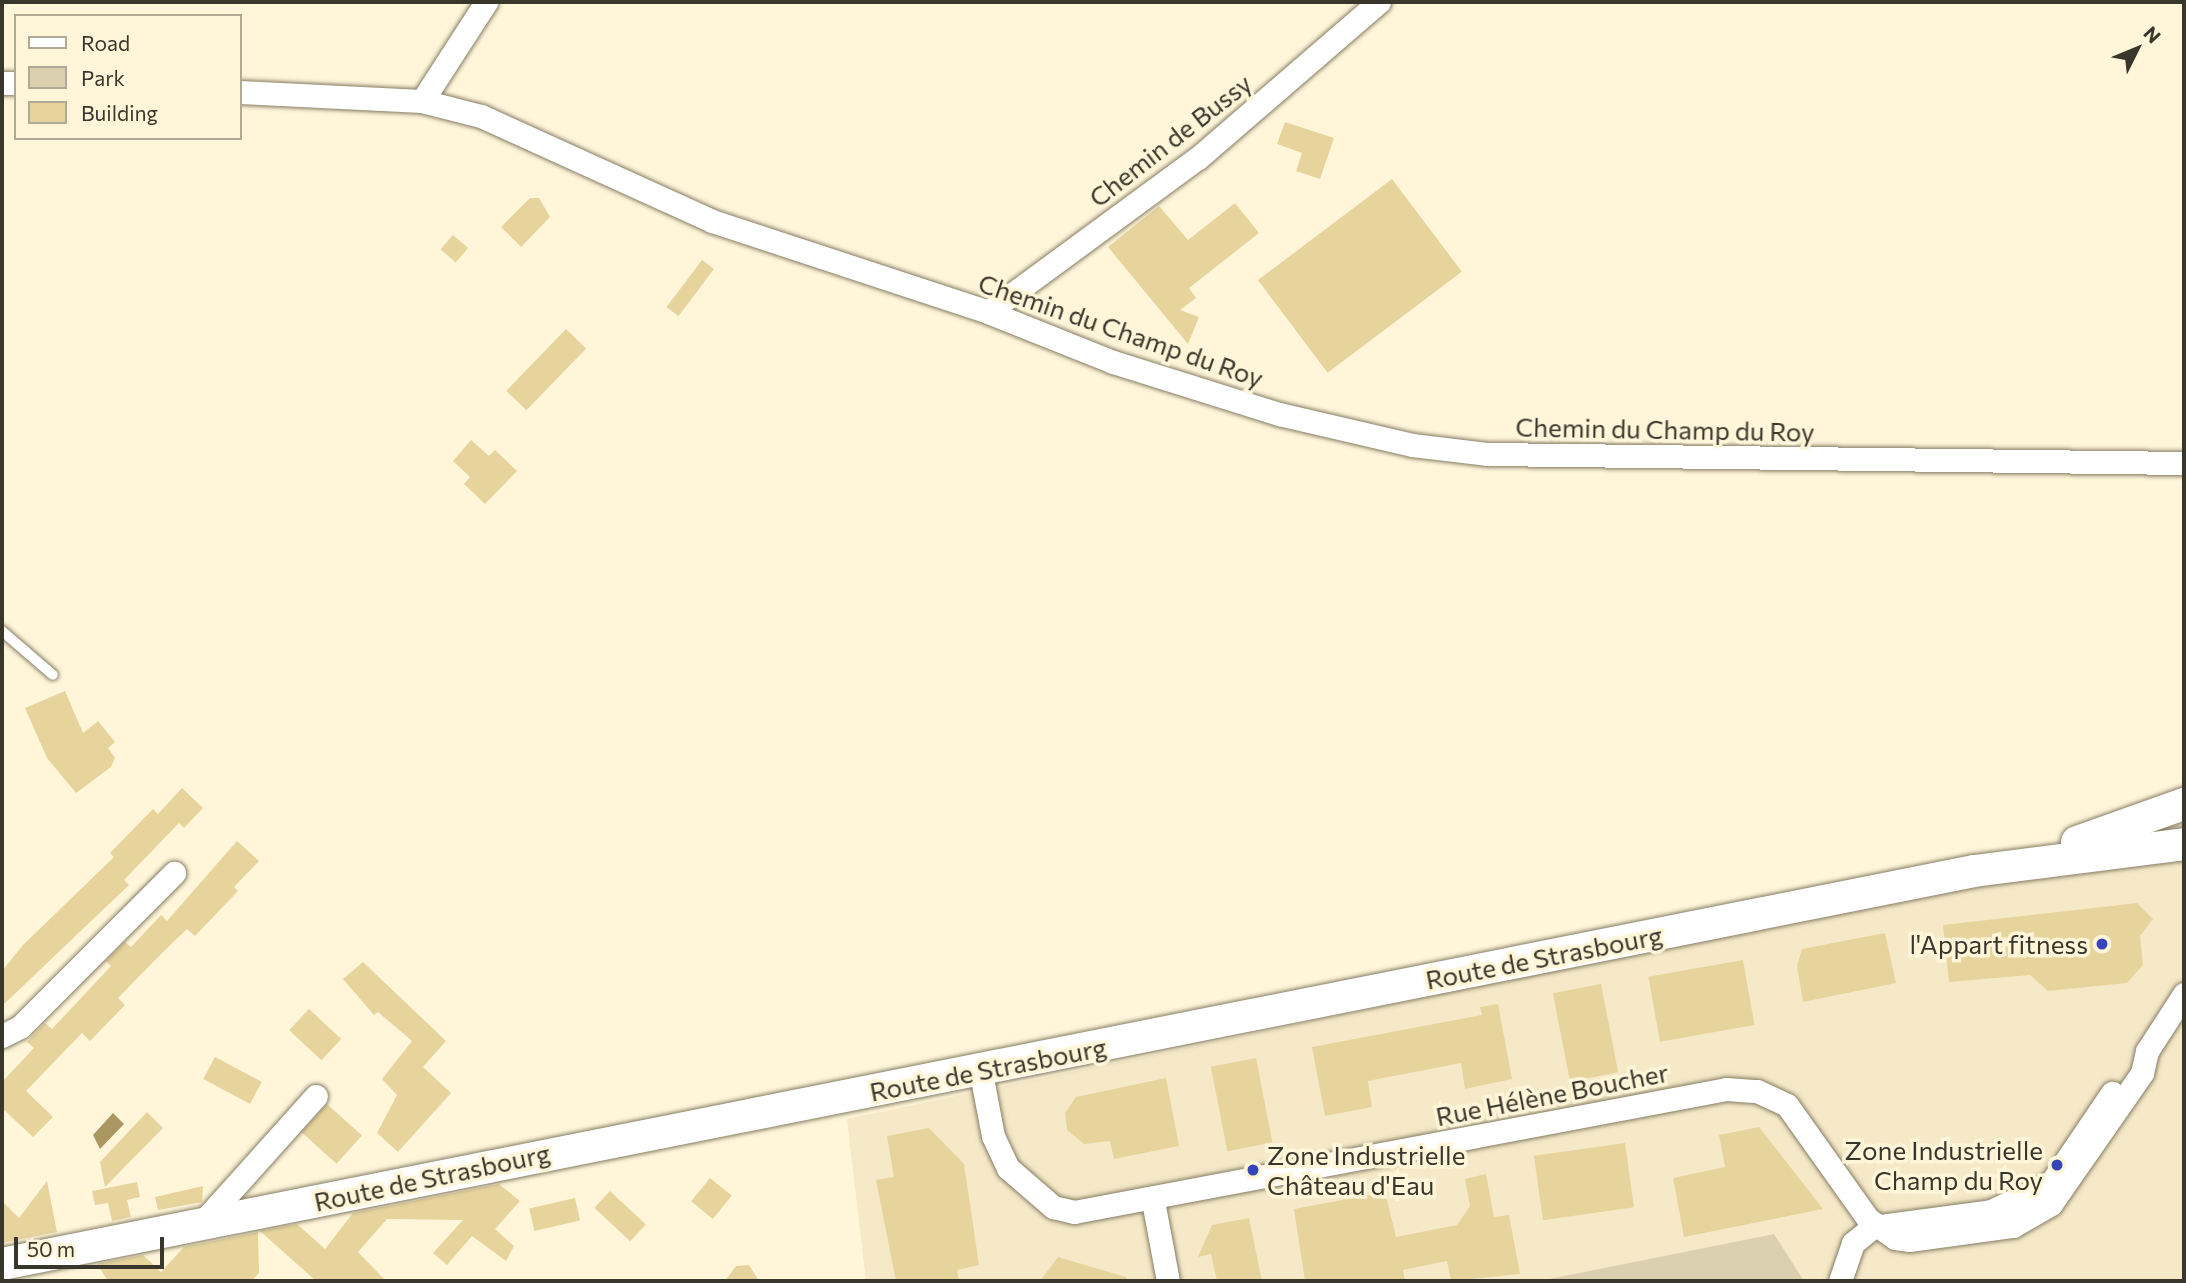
<!DOCTYPE html>
<html>
<head>
<meta charset="utf-8">
<style>
  body { margin:0 }
  #map { position:relative; width:2186px; height:1283px; overflow:hidden; background:#fff6da; font-family:Commissioner,sans-serif }
  div>[style] { position:absolute }
  .built>* { inset:0; background:#f5e9c7 }
  .green>* { inset:0; background:#dacfae }
  .water>* { inset:0; background:#a99661 }
  .building>* { inset:0; background:#e7d49d; transform-origin:0 0 }
  .roads { filter:drop-shadow(0 0 2px #857d64) drop-shadow(0 0 2px #857d64) }
  .service>* { height:10px; margin:-5px; padding:0 5px; transform-origin:5px; border-radius:5px; background:#fff }
  .minor>* { height:23px; margin:-11.5px; padding:0 11.5px; transform-origin:11.5px; border-radius:11.5px; background:#fff }
  .secondary>* { height:32px; margin:-16px; padding:0 16px; transform-origin:16px; border-radius:16px; background:#fff }
  .dots>* { width:19px; height:19px; translate:-50% -50%; box-sizing:border-box; border:4px solid #fff6da; border-radius:50% }
  span { translate:-50% -50%; white-space:nowrap; text-align:center; line-height:1.15; -webkit-text-stroke:7px #fff6da; paint-order:stroke }
  .street-label { font-size:26px; color:#39362b }
  .poi-label { font-size:26px; color:#39362b }
  .right { translate:-100% -50%; text-align:right }
  .left { translate:0 -50%; text-align:left }
  .frame { position:absolute; inset:0; border:4px solid #39362b; pointer-events:none }
  .legend { position:absolute; left:14px; top:14px; width:228px; height:126px; box-sizing:border-box; background:#fff6da; border:2px solid #b0a994; margin:0; padding:9px 12px; list-style:none; font-size:21px; color:#39362b }
  .legend li { display:flex; align-items:center; gap:14px; height:35px }
  .legend b { width:35px; border:2px solid #b0a994 }
  .north { position:absolute; left:2102px; top:14px; width:70px; height:70px; -webkit-text-stroke:5px #fff6da; paint-order:stroke; rotate:47deg; font-size:19px; font-weight:700; line-height:28px; text-align:center; color:#39362b }
  .north::after { content:''; display:block; margin:auto; width:24px; height:32px; background:#39362b; clip-path:polygon(50% 0,100% 100%,50% 72%,0 100%) }
  .scale { position:absolute; left:14px; top:1237px; width:150px; height:32px; box-sizing:border-box; border:4px solid #39362b; border-top:0; padding-left:9px; font-size:21px; line-height:24px; white-space:nowrap; color:#39362b; -webkit-text-stroke:5px #fff6da; paint-order:stroke }
</style>
</head>
<body>
<div id="map">
  <div class="built">
    <i style="clip-path:polygon(2184px 838px,2184px 1281px,1804px 1281px,1773px 1234px,1539px 1281px,866px 1281px,847px 1119px)"></i>
  </div>
  <div class="green">
    <i style="clip-path:polygon(1774px 1234px,1804px 1281px,1539px 1281px)"></i>
  </div>
  <div class="water">
    <i style="clip-path:polygon(113px 1113px,124px 1124px,100px 1149px,93px 1135px)"></i>
  </div>
  <div class="building">
    <i style="clip-path:polygon(1285px 122px,1334px 138px,1320px 179px,1296px 171px,1302px 153px,1277px 144px)"></i>
    <i style="left:1392px;top:179px;width:116px;height:168px;rotate:53deg"></i>
    <i style="clip-path:polygon(530px 198px,539px 198px,550px 217px,521px 247px,501px 227px)"></i>
    <i style="clip-path:polygon(1235px 203px,1259px 233px,1189px 288px,1196px 298px,1180px 310px,1199px 317px,1188px 344px,1108px 247px,1159px 206px,1188px 240px)"></i>
    <i style="left:453px;top:235px;width:20px;height:19px;rotate:41deg"></i>
    <i style="left:702px;top:260px;width:15px;height:59px;rotate:37deg"></i>
    <i style="left:566px;top:329px;width:28px;height:86px;rotate:44deg"></i>
    <i style="clip-path:polygon(471px 440px,489px 456px,495px 450px,517px 471px,485px 504px,464px 484px,470px 477px,453px 461px)"></i>
    <i style="clip-path:polygon(65px 691px,83px 733px,98px 721px,115px 742px,108px 748px,115px 758px,111px 767px,76px 793px,47px 758px,25px 708px)"></i>
    <i style="clip-path:polygon(182px 788px,203px 808px,184px 828px,179px 823px,124px 880px,129px 885px,2px 1006px,2px 971px,23px 945px,114px 857px,110px 853px,153px 809px,158px 814px)"></i>
    <i style="clip-path:polygon(237px 841px,259px 861px,234px 887px,238px 891px,195px 936px,187px 929px,162px 953px,118px 998px,125px 1005px,90px 1041px,82px 1033px,26px 1091px,53px 1117px,33px 1137px,2px 1108px,2px 1082px,34px 1048px,27px 1042px,45px 1023px,52px 1029px,111px 966px,106px 961px,125px 942px,131px 947px,161px 915px,167px 921px)"></i>
    <i style="clip-path:polygon(2137px 903px,2153px 919px,2140px 936px,2143px 965px,2127px 983px,2048px 991px,2030px 975px,1949px 982px,1943px 925px)"></i>
    <i style="clip-path:polygon(1885px 933px,1896px 983px,1803px 1002px,1797px 966px,1802px 949px)"></i>
    <i style="left:1743px;top:960px;width:66px;height:96px;rotate:80deg"></i>
    <i style="clip-path:polygon(363px 962px,446px 1041px,423px 1067px,451px 1093px,398px 1152px,377px 1133px,397px 1095px,382px 1079px,412px 1041px,378px 1012px,374px 1015px,343px 979px)"></i>
    <i style="left:1601px;top:984px;width:90px;height:49px;rotate:79deg"></i>
    <i style="clip-path:polygon(1498px 1004px,1512px 1079px,1465px 1089px,1461px 1063px,1368px 1081px,1372px 1107px,1325px 1116px,1312px 1047px,1482px 1015px,1480px 1007px)"></i>
    <i style="left:309px;top:1009px;width:44px;height:29px;rotate:43deg"></i>
    <i style="left:215px;top:1057px;width:53px;height:25px;rotate:28deg"></i>
    <i style="left:1256px;top:1058px;width:86px;height:46px;rotate:79deg"></i>
    <i style="clip-path:polygon(1166px 1078px,1179px 1146px,1114px 1159px,1110px 1141px,1084px 1144px,1067px 1130px,1065px 1113px,1076px 1097px)"></i>
    <i style="left:327px;top:1104px;width:47px;height:38px;rotate:42deg"></i>
    <i style="clip-path:polygon(147px 1112px,163px 1128px,105px 1187px,100px 1162px)"></i>
    <i style="clip-path:polygon(1759px 1127px,1823px 1209px,1684px 1237px,1673px 1178px,1725px 1167px,1719px 1135px)"></i>
    <i style="clip-path:polygon(929px 1128px,964px 1164px,979px 1265px,957px 1270px,959px 1281px,896px 1281px,876px 1180px,894px 1177px,887px 1136px)"></i>
    <i style="left:1625px;top:1143px;width:65px;height:92px;rotate:82deg"></i>
    <i style="clip-path:polygon(1486px 1174px,1494px 1217px,1509px 1215px,1520px 1274px,1451px 1281px,1447px 1261px,1403px 1270px,1405px 1281px,1305px 1281px,1294px 1209px,1385px 1192px,1396px 1237px,1457px 1225px,1470px 1206px,1465px 1179px)"></i>
    <i style="left:710px;top:1178px;width:28px;height:30px;rotate:39deg"></i>
    <i style="clip-path:polygon(47px 1181px,57px 1232px,2px 1243px,2px 1201px,19px 1218px)"></i>
    <i style="clip-path:polygon(137px 1182px,140px 1197px,127px 1200px,131px 1217px,112px 1221px,108px 1203px,95px 1205px,92px 1191px)"></i>
    <i style="clip-path:polygon(499px 1184px,520px 1201px,495px 1229px,514px 1246px,506px 1261px,472px 1236px,447px 1265px,433px 1253px,463px 1220px,387px 1219px,358px 1252px,386px 1281px,316px 1281px,260px 1231px,297px 1224px,325px 1249px,353px 1213px)"></i>
    <i style="clip-path:polygon(203px 1186px,202px 1202px,158px 1210px,155px 1197px)"></i>
    <i style="left:610px;top:1191px;width:49px;height:23px;rotate:43deg"></i>
    <i style="left:575px;top:1198px;width:23px;height:47px;rotate:77deg"></i>
    <i style="clip-path:polygon(1249px 1218px,1262px 1281px,1217px 1281px,1211px 1254px,1198px 1257px,1212px 1225px)"></i>
    <i style="clip-path:polygon(258px 1232px,259px 1273px,251px 1281px,108px 1281px,97px 1264px,143px 1255px,161px 1272px,184px 1247px)"></i>
    <i style="clip-path:polygon(1058px 1257px,1126px 1277px,1126px 1281px,1040px 1281px)"></i>
    <i style="clip-path:polygon(749px 1265px,759px 1281px,725px 1281px,736px 1266px)"></i>
  </div>
  <div class="roads">
    <div class="service">
      <i style="left:2px;top:631px;width:67px;rotate:40.8deg"></i>
    </div>
    <div class="minor">
      <i style="left:2px;top:83px;width:14px"></i>
      <i style="left:240px;top:92px;width:182px;rotate:2.8deg"></i>
      <i style="left:422px;top:101px;width:61px;rotate:14.3deg"></i>
      <i style="left:481px;top:116px;width:254px;rotate:24.4deg"></i>
      <i style="left:712px;top:221px;width:291px;rotate:18.2deg"></i>
      <i style="left:988px;top:312px;width:135px;rotate:21.8deg"></i>
      <i style="left:1113px;top:362px;width:174px;rotate:17.4deg"></i>
      <i style="left:1279px;top:414px;width:137px;rotate:13.1deg"></i>
      <i style="left:1412px;top:445px;width:77px;rotate:6.8deg"></i>
      <i style="left:1488px;top:454px;width:696px;rotate:0.74deg"></i>
      <i style="left:422px;top:101px;width:118px;rotate:-57.1deg"></i>
      <i style="left:988px;top:312px;width:260px;rotate:-36.3deg"></i>
      <i style="left:1198px;top:158px;width:239px;rotate:-40.8deg"></i>
      <i style="left:2px;top:1036px;width:20px;rotate:-27deg"></i>
      <i style="left:20px;top:1027px;width:218px;rotate:-45deg"></i>
      <i style="left:981px;top:1073px;width:64px;rotate:79.2deg"></i>
      <i style="left:993px;top:1136px;width:35px;rotate:65deg"></i>
      <i style="left:1008px;top:1168px;width:60px;rotate:40.9deg"></i>
      <i style="left:1053px;top:1207px;width:22px;rotate:13deg"></i>
      <i style="left:1074px;top:1212px;width:664px;rotate:-10.68deg"></i>
      <i style="left:1726px;top:1089px;width:31px;rotate:4deg"></i>
      <i style="left:1757px;top:1091px;width:33px;rotate:25deg"></i>
      <i style="left:1787px;top:1105px;width:140px;rotate:54.6deg"></i>
      <i style="left:1868px;top:1219px;width:33px;rotate:35deg"></i>
      <i style="left:1895px;top:1238px;width:14px;rotate:8deg"></i>
      <i style="left:1909px;top:1240px;width:105px;rotate:-7.7deg"></i>
      <i style="left:2013px;top:1226px;width:44px;rotate:-30.1deg"></i>
      <i style="left:2051px;top:1204px;width:160px;rotate:-55.2deg"></i>
      <i style="left:2142px;top:1073px;width:23px;rotate:-77deg"></i>
      <i style="left:2147px;top:1051px;width:68px;rotate:-57deg"></i>
      <i style="left:1153px;top:1201px;width:81px;rotate:79.4deg"></i>
      <i style="left:201px;top:1224px;width:172px;rotate:-48.1deg"></i>
      <i style="left:1840px;top:1281px;width:40px;rotate:-71.1deg"></i>
      <i style="left:1853px;top:1243px;width:26px;rotate:-39deg"></i>
      <i style="left:1873px;top:1227px;width:119px;rotate:-7.7deg"></i>
      <i style="left:1991px;top:1211px;width:66px;rotate:-25deg"></i>
      <i style="left:2051px;top:1183px;width:109px;rotate:-55.9deg"></i>
    </div>
    <div class="secondary">
      <i style="left:2077px;top:842px;width:114px;rotate:-19.6deg"></i>
      <i style="left:2px;top:1264px;width:2011px;rotate:-11.27deg"></i>
      <i style="left:1974px;top:871px;width:212px;rotate:-7.3deg"></i>
    </div>
  </div>
  <div class="dots">
    <i style="left:2102px;top:944px;background:#3646b9"></i>
    <i style="left:2057px;top:1165px;background:#3646b9"></i>
    <i style="left:1253px;top:1170px;background:#3646b9"></i>
  </div>
  <div class="street-label">
    <span style="left:1170px;top:140px;rotate:-38deg">Chemin de Bussy</span>
    <span style="left:1121px;top:330px;rotate:19deg">Chemin du Champ du Roy</span>
    <span style="left:1665px;top:429px;rotate:1deg">Chemin du Champ du Roy</span>
    <span style="left:1544px;top:957px;rotate:-11deg">Route de Strasbourg</span>
    <span style="left:988px;top:1069px;rotate:-11deg">Route de Strasbourg</span>
    <span style="left:1552px;top:1094px;rotate:-11deg">Rue Hélène Boucher</span>
    <span style="left:432px;top:1177px;rotate:-12deg">Route de Strasbourg</span>
  </div>
  <div class="poi-label">
    <span class="right" style="left:2088px;top:944px">l'Appart fitness</span>
    <span class="right" style="left:2043px;top:1165px">Zone Industrielle<br>Champ du Roy</span>
    <span class="left" style="left:1267px;top:1170px">Zone Industrielle<br>Château d'Eau</span>
  </div>
  <div class="frame"></div>
  <ul class="legend">
  <li><b style="height:9px;background:#fff"></b>Road</li>
  <li><b style="height:19px;background:#dacfae"></b>Park</li>
  <li><b style="height:19px;background:#e7d49d"></b>Building</li>
  </ul>
  <div class="north">N</div>
  <div class="scale">50 m</div>
</div>
</body>
</html>
